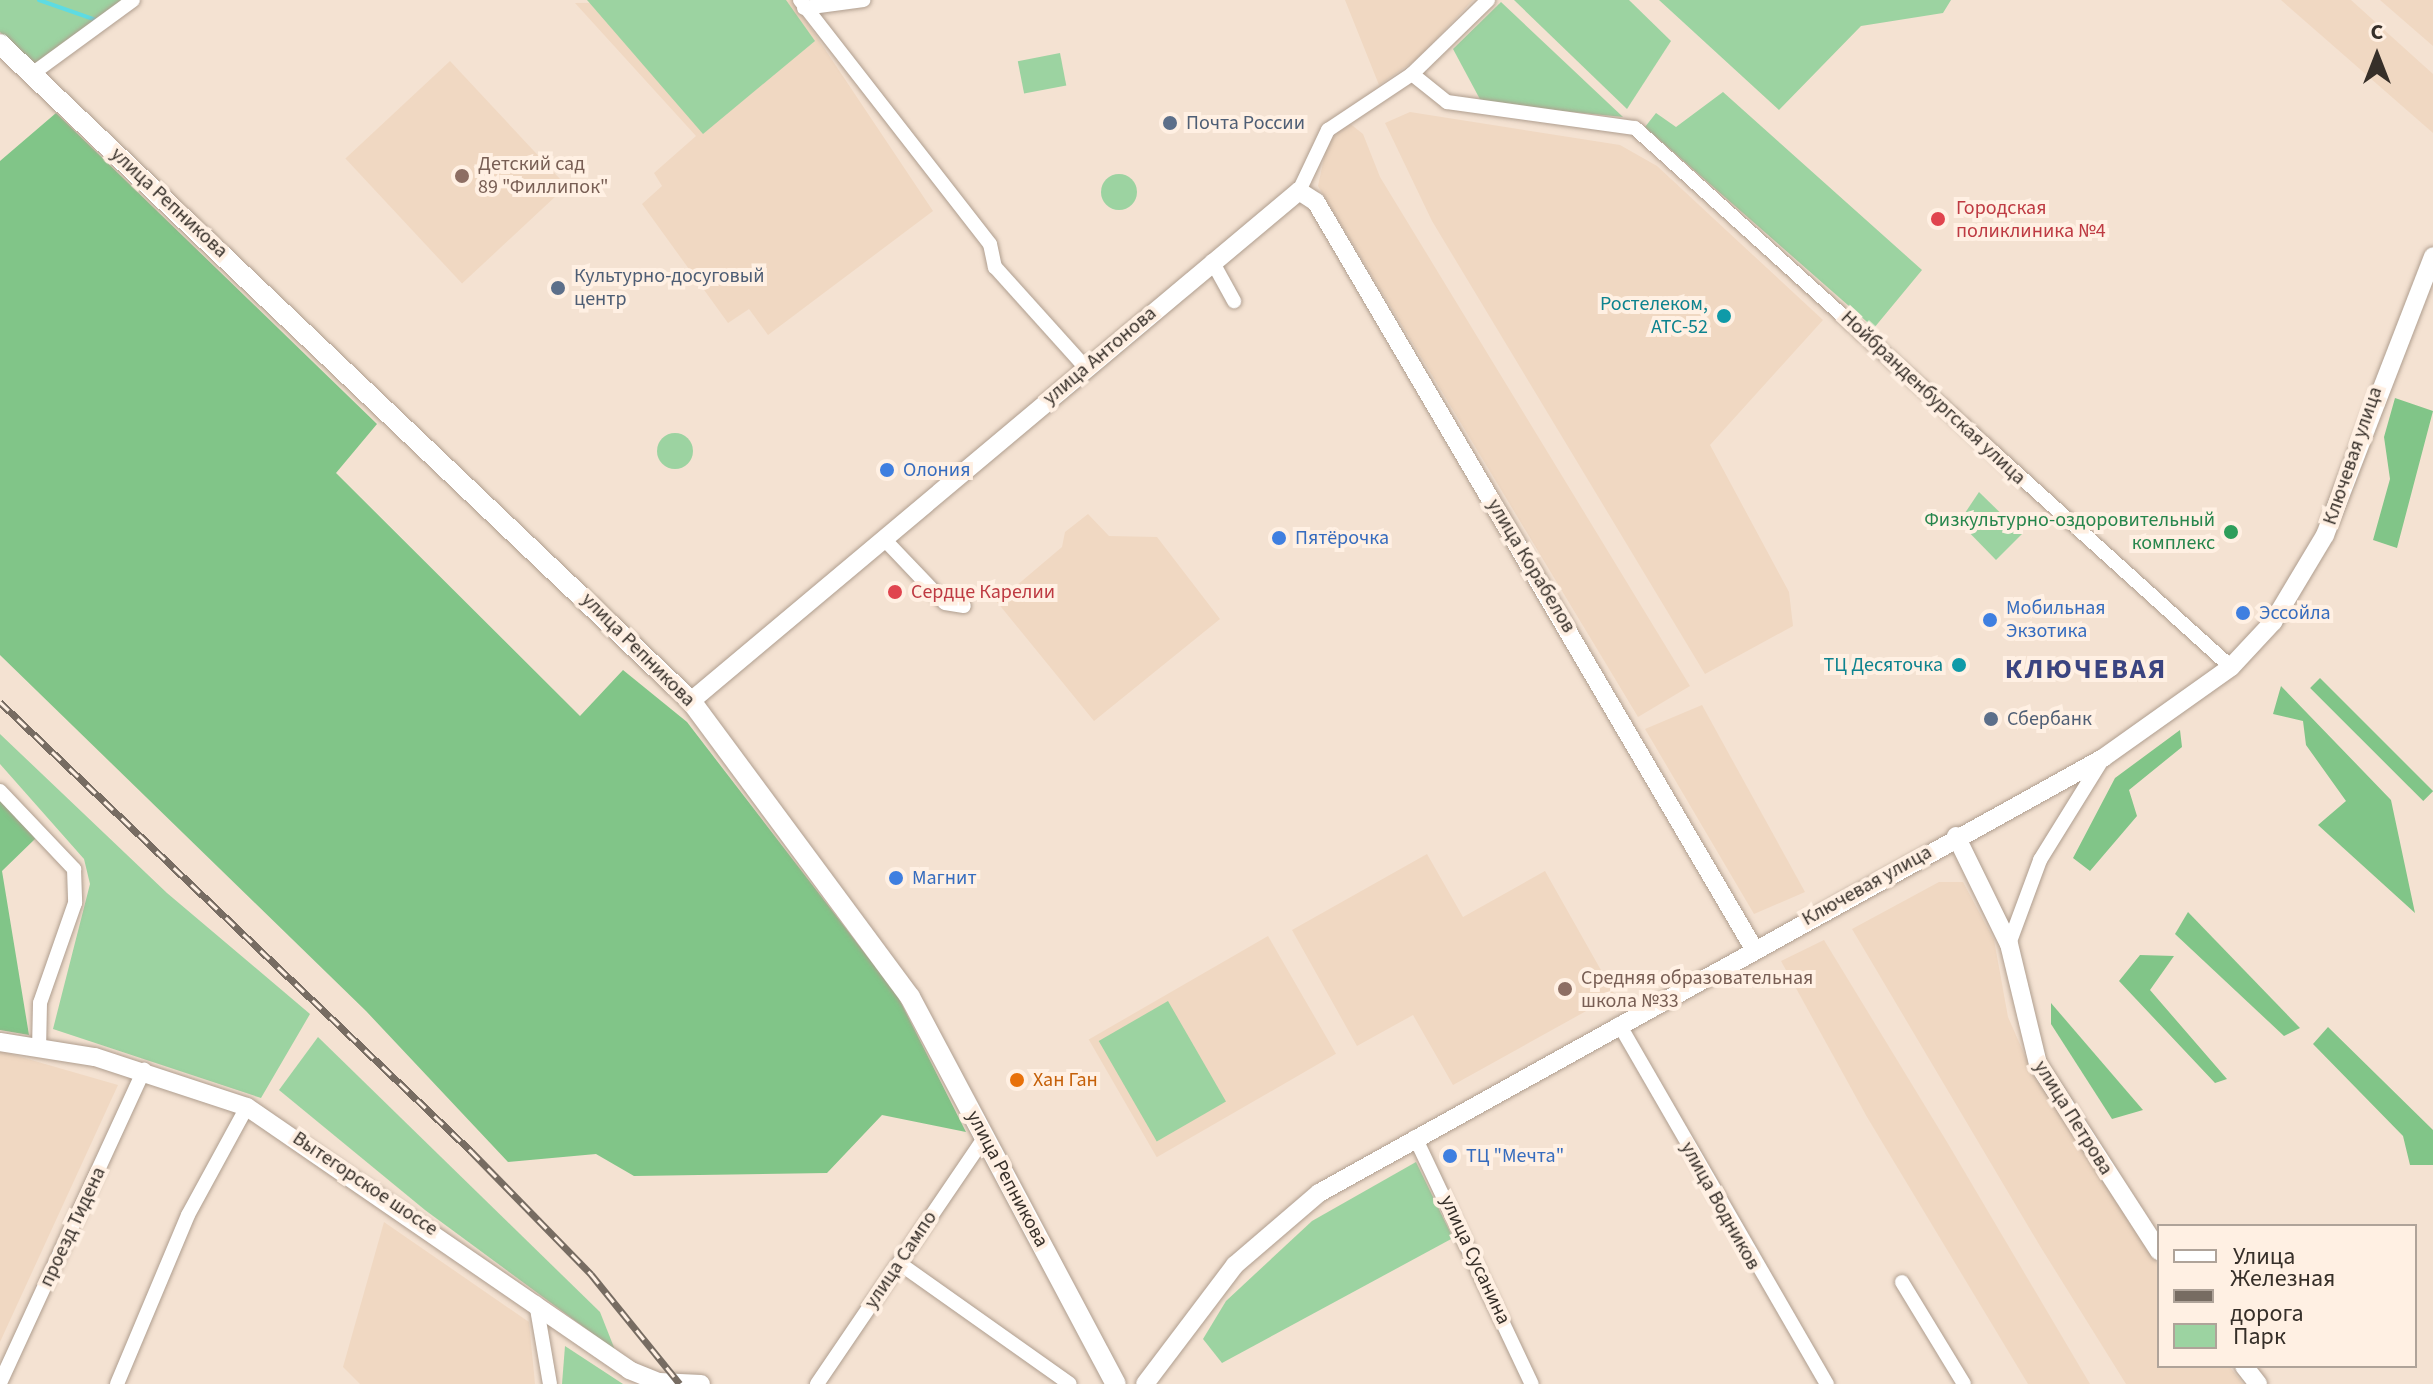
<!DOCTYPE html>
<html>
<head>
<meta charset="utf-8">
<style>
  body { margin:0 }
  #map { position:relative; width:2433px; height:1384px; overflow:hidden; background:#f4e2d2; font-family:"Source Sans 3",sans-serif }
  div>[style] { position:absolute }
  .built>* { inset:0; background:#f0d8c2; transform-origin:0 0 }
  .green>* { inset:0; background:#9cd3a1; transform-origin:0 0 }
  .round { border-radius:50% }
  .forest>* { inset:0; background:#81c588; transform-origin:0 0 }
  .stream>* { height:4px; margin:-2px; padding:0 2px; transform-origin:2px; border-radius:2px; background:#5edbe2 }
  .roads { filter:drop-shadow(0 0 2px #af9e8f) drop-shadow(0 0 2px #af9e8f) }
  .street>* { height:14px; margin:-7px; padding:0 7px; transform-origin:7px; border-radius:7px; background:#fff }
  .secondary>* { height:18px; margin:-9px; padding:0 9px; transform-origin:9px; border-radius:9px; background:#fff }
  .primary>* { height:20px; margin:-10px; padding:0 10px; transform-origin:10px; border-radius:10px; background:#fff }
  .rail>* { height:7px; margin-top:-3.5px; transform-origin:0; background:repeating-linear-gradient(90deg,#fff0e3 0 12px,#776c62 0 24px); box-sizing:border-box; border-block:2px solid #776c62 }
  .dots>* { width:22px; height:22px; translate:-50% -50%; box-sizing:border-box; border:4px solid #fff0e3; border-radius:50% }
  span { translate:-50% -50%; white-space:nowrap; text-align:center; line-height:1.15; -webkit-text-stroke:8px #fff0e3; paint-order:stroke }
  .service-label { font-size:20px; color:#4e5e75 }
  .left { translate:0 -50%; text-align:left }
  .education-label { font-size:20px; color:#785e54 }
  .street-label { font-size:20px; color:#362f29 }
  .health-label { font-size:20px; color:#be3a42 }
  .culture-label { font-size:20px; color:#0d838f }
  .right { translate:-100% -50%; text-align:right }
  .shop-label { font-size:20px; color:#366cbe }
  .leisure-label { font-size:20px; color:#27864d }
  .food-label { font-size:20px; color:#c56008 }
  .district-label { font-size:28px; color:#3b4480; font-weight:700; letter-spacing:2px }
  .legend { position:absolute; left:2157px; top:1224px; width:260px; height:144px; box-sizing:border-box; background:#fff0e3; border:2px solid #afa399; margin:0; padding:10px 14px; list-style:none; font-size:24px; color:#362f29 }
  .legend li { display:flex; align-items:center; gap:16px; height:40px }
  .legend b { width:40px; border:2px solid #afa399 }
  .north { position:absolute; left:2337px; top:16px; width:80px; height:80px; -webkit-text-stroke:6px #fff0e3; paint-order:stroke; rotate:0deg; font-size:22px; font-weight:700; line-height:32px; text-align:center; color:#362f29 }
  .north::after { content:''; display:block; margin:auto; width:28px; height:36px; background:#362f29; clip-path:polygon(50% 0,100% 100%,50% 72%,0 100%) }
</style>
</head>
<body>
<div id="map">
  <div class="built">
    <i style="clip-path:polygon(792px 0,933px 211px,768px 335px,749px 309px,728px 323px,642px 204px,662px 186px,654px 173px,696px 136px,575px 3px)"></i>
    <i style="clip-path:polygon(1345px 0,1473px 0,1417px 59px,1379px 85px)"></i>
    <i style="clip-path:polygon(2281px 0,2351px 0,2433px 74px,2433px 133px)"></i>
    <i style="clip-path:polygon(2380px 0,2433px 0,2433px 46px)"></i>
    <i style="left:450px;top:61px;width:171px;height:143px;rotate:47deg"></i>
    <i style="clip-path:polygon(1410px 112px,1620px 145px,1657px 166px,1823px 320px,1710px 445px,1789px 592px,1793px 626px,1705px 674px,1432px 221px,1385px 123px)"></i>
    <i style="clip-path:polygon(1348px 122px,1363px 134px,1380px 177px,1690px 686px,1638px 717px,1318px 186px,1327px 144px)"></i>
    <i style="clip-path:polygon(1088px 514px,1109px 536px,1157px 537px,1220px 619px,1094px 721px,997px 602px,1062px 547px,1065px 532px)"></i>
    <i style="clip-path:polygon(1702px 705px,1805px 892px,1754px 914px,1645px 729px)"></i>
    <i style="clip-path:polygon(1427px 854px,1463px 917px,1545px 871px,1615px 995px,1453px 1085px,1413px 1015px,1357px 1046px,1292px 930px)"></i>
    <i style="clip-path:polygon(1939px 882px,1963px 882px,1994px 940px,2008px 1017px,2033px 1074px,2159px 1266px,2159px 1366px,2229px 1366px,2243px 1384px,2126px 1384px,2040px 1246px,1852px 929px)"></i>
    <i style="left:1268px;top:936px;width:136px;height:207px;rotate:60deg"></i>
    <i style="clip-path:polygon(1824px 940px,1947px 1142px,2090px 1384px,2028px 1384px,1867px 1117px,1781px 961px)"></i>
    <i style="clip-path:polygon(0 1051px,118px 1085px,0 1342px)"></i>
    <i style="clip-path:polygon(384px 1222px,529px 1322px,535px 1384px,360px 1384px,343px 1367px)"></i>
  </div>
  <div class="green">
    <i style="clip-path:polygon(0 0,123px 0,35px 65px,0 32px)"></i>
    <i style="clip-path:polygon(587px 0,786px 0,815px 41px,703px 134px)"></i>
    <i style="clip-path:polygon(1514px 0,1629px 0,1671px 41px,1627px 109px)"></i>
    <i style="clip-path:polygon(1659px 0,1951px 0,1943px 13px,1861px 26px,1779px 110px)"></i>
    <i style="clip-path:polygon(1501px 2px,1623px 117px,1482px 103px,1453px 49px)"></i>
    <i style="left:1060px;top:53px;width:33px;height:43px;rotate:79deg"></i>
    <i style="clip-path:polygon(1723px 92px,1922px 270px,1874px 328px,1645px 127px,1656px 113px,1676px 127px)"></i>
    <i class="round" style="left:1101px;top:174px;width:36px;height:36px"></i>
    <i class="round" style="left:657px;top:433px;width:36px;height:36px"></i>
    <i style="clip-path:polygon(1979px 492px,2022px 534px,1996px 560px,1959px 522px)"></i>
    <i style="clip-path:polygon(0 734px,167px 893px,310px 1014px,261px 1098px,53px 1029px,90px 884px,84px 859px,0 764px)"></i>
    <i style="left:1168px;top:1001px;width:116px;height:80px;rotate:60deg"></i>
    <i style="clip-path:polygon(318px 1037px,600px 1312px,615px 1350px,425px 1210px,279px 1090px)"></i>
    <i style="clip-path:polygon(1416px 1162px,1453px 1238px,1222px 1363px,1203px 1339px,1226px 1301px,1312px 1221px)"></i>
    <i style="clip-path:polygon(565px 1346px,623px 1384px,562px 1384px)"></i>
  </div>
  <div class="forest">
    <i style="clip-path:polygon(56px 113px,377px 424px,336px 473px,580px 716px,623px 670px,687px 722px,897px 995px,966px 1132px,882px 1115px,827px 1173px,634px 1176px,596px 1154px,508px 1162px,366px 1011px,0 655px,0 161px)"></i>
    <i style="clip-path:polygon(2395px 398px,2433px 411px,2397px 548px,2373px 540px,2390px 479px,2384px 437px)"></i>
    <i style="left:2320px;top:678px;width:160px;height:14px;rotate:45deg"></i>
    <i style="clip-path:polygon(2281px 686px,2391px 800px,2415px 913px,2318px 825px,2346px 801px,2306px 745px,2303px 721px,2273px 714px)"></i>
    <i style="clip-path:polygon(2180px 730px,2182px 747px,2129px 790px,2137px 816px,2090px 871px,2073px 858px,2115px 778px)"></i>
    <i style="clip-path:polygon(0 787px,37px 837px,2px 871px,29px 1035px,0 1030px)"></i>
    <i style="clip-path:polygon(2188px 912px,2300px 1028px,2284px 1036px,2175px 934px)"></i>
    <i style="clip-path:polygon(2140px 955px,2174px 956px,2150px 990px,2227px 1079px,2215px 1083px,2119px 981px)"></i>
    <i style="clip-path:polygon(2051px 1003px,2143px 1110px,2112px 1119px,2051px 1024px)"></i>
    <i style="clip-path:polygon(2328px 1027px,2433px 1130px,2433px 1165px,2410px 1165px,2403px 1136px,2313px 1044px)"></i>
  </div>
  <div class="stream">
    <i style="left:39px;top:0;width:60px;rotate:19.3deg"></i>
  </div>
  <div class="roads">
    <div class="street">
      <i style="left:800px;top:0;width:309px;rotate:52.1deg"></i>
      <i style="left:990px;top:244px;width:24px;rotate:78deg"></i>
      <i style="left:995px;top:267px;width:136px;rotate:48deg"></i>
      <i style="left:804px;top:8px;width:60px;rotate:-7.7deg"></i>
      <i style="left:32px;top:74px;width:125px;rotate:-36.2deg"></i>
      <i style="left:1412px;top:74px;width:45px;rotate:38.7deg"></i>
      <i style="left:1447px;top:102px;width:190px;rotate:7.9deg"></i>
      <i style="left:1635px;top:128px;width:804px;rotate:42.13deg"></i>
      <i style="left:1299px;top:191px;width:68px;rotate:-64.6deg"></i>
      <i style="left:1328px;top:130px;width:101px;rotate:-33.7deg"></i>
      <i style="left:1412px;top:74px;width:106px;rotate:-44.2deg"></i>
      <i style="left:1212px;top:261px;width:46px;rotate:61.2deg"></i>
      <i style="left:884px;top:539px;width:88px;rotate:46.4deg"></i>
      <i style="left:945px;top:603px;width:19px;rotate:9deg"></i>
      <i style="left:0;top:791px;width:108px;rotate:46.5deg"></i>
      <i style="left:74px;top:869px;width:34px;rotate:88deg"></i>
      <i style="left:75px;top:903px;width:106px;rotate:109.3deg"></i>
      <i style="left:40px;top:1003px;width:46px;rotate:91.2deg"></i>
      <i style="left:2009px;top:944px;width:90px;rotate:-69.7deg"></i>
      <i style="left:2040px;top:860px;width:118px;rotate:-58.2deg"></i>
      <i style="left:1619px;top:1024px;width:416px;rotate:60deg"></i>
      <i style="left:1415px;top:1137px;width:273px;rotate:64.7deg"></i>
      <i style="left:899px;top:1263px;width:209px;rotate:35.3deg"></i>
      <i style="left:1902px;top:1282px;width:119px;rotate:58.7deg"></i>
      <i style="left:536px;top:1303px;width:82px;rotate:80.2deg"></i>
      <i style="left:0;top:1383px;width:345px;rotate:-65.3deg"></i>
      <i style="left:117px;top:1384px;width:183px;rotate:-67.2deg"></i>
      <i style="left:188px;top:1215px;width:123px;rotate:-61.4deg"></i>
      <i style="left:817px;top:1384px;width:299px;rotate:-55.8deg"></i>
    </div>
    <div class="secondary">
      <i style="left:691px;top:701px;width:794px;rotate:-39.99deg"></i>
      <i style="left:1299px;top:191px;width:20px;rotate:33deg"></i>
      <i style="left:1316px;top:202px;width:866px;rotate:59.61deg"></i>
      <i style="left:1956px;top:836px;width:120px;rotate:63.9deg"></i>
      <i style="left:2009px;top:944px;width:123px;rotate:76.4deg"></i>
      <i style="left:2038px;top:1064px;width:223px;rotate:57.1deg"></i>
      <i style="left:0;top:1042px;width:96px;rotate:9deg"></i>
      <i style="left:95px;top:1057px;width:160px;rotate:18.2deg"></i>
      <i style="left:247px;top:1107px;width:464px;rotate:34.5deg"></i>
      <i style="left:629px;top:1370px;width:32px;rotate:22deg"></i>
      <i style="left:659px;top:1382px;width:42px;rotate:2.7deg"></i>
      <i style="left:2244px;top:1366px;width:23px;rotate:52deg"></i>
      <i style="left:1145px;top:1384px;width:149px;rotate:-52.9deg"></i>
      <i style="left:1235px;top:1265px;width:111px;rotate:-40.6deg"></i>
      <i style="left:1319px;top:1193px;width:897px;rotate:-29.02deg"></i>
      <i style="left:2103px;top:758px;width:157px;rotate:-35.4deg"></i>
      <i style="left:2231px;top:667px;width:62px;rotate:-47deg"></i>
      <i style="left:2273px;top:622px;width:101px;rotate:-59.1deg"></i>
      <i style="left:2325px;top:535px;width:299px;rotate:-68.8deg"></i>
    </div>
    <div class="primary">
      <i style="left:0;top:44px;width:953px;rotate:43.56deg"></i>
      <i style="left:691px;top:701px;width:368px;rotate:53.5deg"></i>
      <i style="left:910px;top:997px;width:438px;rotate:62deg"></i>
    </div>
  </div>
  <div class="rail">
    <i style="left:0;top:702px;width:651px;rotate:43.63deg"></i>
    <i style="left:471px;top:1151px;width:172px;rotate:45.7deg"></i>
    <i style="left:591px;top:1274px;width:141px;rotate:51deg"></i>
  </div>
  <div class="dots">
    <i style="left:1170px;top:123px;background:#5c6f8a"></i>
    <i style="left:462px;top:176px;background:#8d6e63"></i>
    <i style="left:1938px;top:219px;background:#e0444e"></i>
    <i style="left:558px;top:288px;background:#5c6f8a"></i>
    <i style="left:1724px;top:316px;background:#0f9aa8"></i>
    <i style="left:887px;top:470px;background:#3f7fe0"></i>
    <i style="left:2231px;top:532px;background:#2e9e5b"></i>
    <i style="left:1279px;top:538px;background:#3f7fe0"></i>
    <i style="left:895px;top:592px;background:#e0444e"></i>
    <i style="left:2243px;top:613px;background:#3f7fe0"></i>
    <i style="left:1990px;top:620px;background:#3f7fe0"></i>
    <i style="left:1959px;top:665px;background:#0f9aa8"></i>
    <i style="left:1991px;top:719px;background:#5c6f8a"></i>
    <i style="left:896px;top:878px;background:#3f7fe0"></i>
    <i style="left:1565px;top:989px;background:#8d6e63"></i>
    <i style="left:1017px;top:1080px;background:#e8710a"></i>
    <i style="left:1450px;top:1156px;background:#3f7fe0"></i>
  </div>
  <div class="service-label">
    <span class="left" style="left:1186px;top:123px">Почта России</span>
    <span class="left" style="left:574px;top:288px">Культурно-досуговый<br>центр</span>
    <span class="left" style="left:2007px;top:719px">Сбербанк</span>
  </div>
  <div class="education-label">
    <span class="left" style="left:478px;top:176px">Детский сад<br>89 "Филлипок"</span>
    <span class="left" style="left:1581px;top:990px">Средняя образовательная<br>школа №33</span>
  </div>
  <div class="street-label">
    <span style="left:169px;top:203px;rotate:43deg">улица Репникова</span>
    <span style="left:1100px;top:356px;rotate:-40deg">улица Антонова</span>
    <span style="left:1933px;top:398px;rotate:43deg">Нойбранденбургская улица</span>
    <span style="left:2353px;top:456px;rotate:-71deg">Ключевая улица</span>
    <span style="left:1531px;top:566px;rotate:59deg">улица Корабелов</span>
    <span style="left:638px;top:650px;rotate:45deg">улица Репникова</span>
    <span style="left:1867px;top:886px;rotate:-29deg">Ключевая улица</span>
    <span style="left:2073px;top:1118px;rotate:58deg">улица Петрова</span>
    <span style="left:1007px;top:1179px;rotate:62deg">улица Репникова</span>
    <span style="left:365px;top:1184px;rotate:34deg">Вытегорское шоссе</span>
    <span style="left:1720px;top:1206px;rotate:61deg">улица Водников</span>
    <span style="left:73px;top:1227px;rotate:-65deg">проезд Тидена</span>
    <span style="left:901px;top:1260px;rotate:-56deg">улица Сампо</span>
    <span style="left:1475px;top:1260px;rotate:65deg">улица Сусанина</span>
  </div>
  <div class="health-label">
    <span class="left" style="left:1956px;top:220px">Городская<br>поликлиника №4</span>
    <span class="left" style="left:911px;top:592px">Сердце Карелии</span>
  </div>
  <div class="culture-label">
    <span class="right" style="left:1708px;top:316px">Ростелеком,<br>АТС-52</span>
    <span class="right" style="left:1943px;top:665px">ТЦ Десяточка</span>
  </div>
  <div class="shop-label">
    <span class="left" style="left:903px;top:470px">Олония</span>
    <span class="left" style="left:1295px;top:538px">Пятёрочка</span>
    <span class="left" style="left:2006px;top:620px">Мобильная<br>Экзотика</span>
    <span class="left" style="left:2259px;top:613px">Эссойла</span>
    <span class="left" style="left:912px;top:878px">Магнит</span>
    <span class="left" style="left:1466px;top:1156px">ТЦ "Мечта"</span>
  </div>
  <div class="leisure-label">
    <span class="right" style="left:2215px;top:532px">Физкультурно-оздоровительный<br>комплекс</span>
  </div>
  <div class="food-label">
    <span class="left" style="left:1033px;top:1080px">Хан Ган</span>
  </div>
  <div class="district-label">
    <span style="left:2086px;top:669px">КЛЮЧЕВАЯ</span>
  </div>
  <ul class="legend">
  <li><b style="height:10px;background:#fff"></b>Улица</li>
  <li><b style="height:10px;background:#776c62"></b>Железная дорога</li>
  <li><b style="height:22px;background:#9cd3a1"></b>Парк</li>
  </ul>
  <div class="north">С</div>
</div>
</body>
</html>
